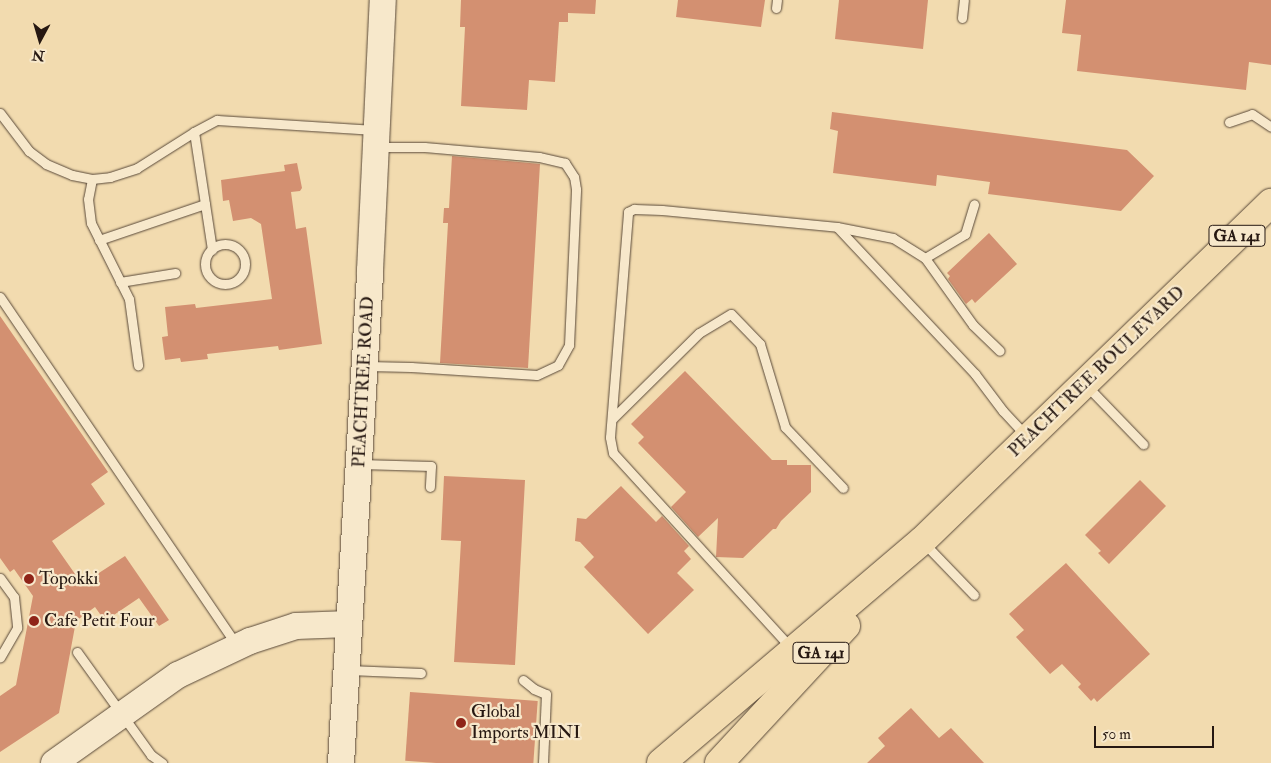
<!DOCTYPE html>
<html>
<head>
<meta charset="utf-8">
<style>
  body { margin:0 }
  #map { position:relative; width:1271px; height:763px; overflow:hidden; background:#f2dbaf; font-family:"IM FELL Double Pica",serif }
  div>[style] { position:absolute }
  .building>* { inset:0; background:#d39071; transform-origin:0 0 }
  .roads { filter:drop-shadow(0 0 1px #594939) drop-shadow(0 0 1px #594939) }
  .lane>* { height:9px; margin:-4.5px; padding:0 4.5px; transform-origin:4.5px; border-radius:4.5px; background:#f7e8cb }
  .lane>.ring { margin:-4.5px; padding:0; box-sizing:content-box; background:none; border:9px solid #f7e8cb; border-radius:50% }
  .secondary>* { height:26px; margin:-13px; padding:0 13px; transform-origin:13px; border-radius:13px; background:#f7e8cb }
  .highway>* { height:28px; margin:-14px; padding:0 14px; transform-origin:14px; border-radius:14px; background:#f2dbaf }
  .dots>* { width:14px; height:14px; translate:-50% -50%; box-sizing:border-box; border:2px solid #f7e8cb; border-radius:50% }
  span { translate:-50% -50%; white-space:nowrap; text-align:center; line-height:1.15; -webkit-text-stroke:4.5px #f7e8cb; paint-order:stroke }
  .shield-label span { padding:1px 4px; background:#f7e8cb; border:1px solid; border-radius:4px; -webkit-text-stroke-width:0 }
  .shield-label { font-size:16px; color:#261812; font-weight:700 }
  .street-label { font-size:18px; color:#261812 }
  .poi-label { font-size:18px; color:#261812 }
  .left { translate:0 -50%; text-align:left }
  .north { position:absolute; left:15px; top:15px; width:50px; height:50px; -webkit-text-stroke:4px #f7e8cb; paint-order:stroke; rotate:186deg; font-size:14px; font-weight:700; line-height:20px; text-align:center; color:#261812 }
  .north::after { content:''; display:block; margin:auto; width:18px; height:22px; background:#261812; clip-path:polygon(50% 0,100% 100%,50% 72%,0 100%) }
  .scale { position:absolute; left:1094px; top:726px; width:120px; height:22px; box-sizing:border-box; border:2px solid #261812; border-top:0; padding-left:6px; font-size:15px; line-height:18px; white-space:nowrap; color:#261812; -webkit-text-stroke:4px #f7e8cb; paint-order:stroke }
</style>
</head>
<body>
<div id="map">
  <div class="building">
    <i style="clip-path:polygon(461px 0,596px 0,595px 14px,568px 13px,568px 22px,559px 22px,555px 82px,529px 80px,527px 110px,461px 106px,465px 27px,460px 27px)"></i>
    <i style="clip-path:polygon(678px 0,765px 0,761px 27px,676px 17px)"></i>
    <i style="clip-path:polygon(839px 0,928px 0,923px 49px,835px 39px)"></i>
    <i style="clip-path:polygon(1066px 0,1271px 0,1271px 65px,1249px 62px,1246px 90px,1077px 71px,1081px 35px,1062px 33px)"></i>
    <i style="clip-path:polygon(832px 112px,1127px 150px,1154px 176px,1121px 211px,988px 194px,990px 182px,937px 175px,936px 186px,833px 173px,838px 131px,830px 129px)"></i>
    <i style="clip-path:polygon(452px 156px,540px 164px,528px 368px,440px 363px,448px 223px,443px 223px,444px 208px,449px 208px)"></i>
    <i style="clip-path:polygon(297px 163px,302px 188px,300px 191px,291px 192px,296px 229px,306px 227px,322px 344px,279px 350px,278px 346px,207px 354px,208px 359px,181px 362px,180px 358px,165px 360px,162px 337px,168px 336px,165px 307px,195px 304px,196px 308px,272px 299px,261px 224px,251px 218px,233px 221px,229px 200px,223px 201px,221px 180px,285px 171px,284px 165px)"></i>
    <i style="clip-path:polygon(989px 233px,1017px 264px,975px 303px,972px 299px,966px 304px,948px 279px,950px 276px,947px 273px)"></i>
    <i style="clip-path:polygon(0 316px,108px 472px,91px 484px,105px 504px,52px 541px,82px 584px,125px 556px,169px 620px,159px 626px,139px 598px,105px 621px,95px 607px,76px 621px,59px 713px,0 752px,0 696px,16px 685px,33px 596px,14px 569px,10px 572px,0 558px)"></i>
    <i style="clip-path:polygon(685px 371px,772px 460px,787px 460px,787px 465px,811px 465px,811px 492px,781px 521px,776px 529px,773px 529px,743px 558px,716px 557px,718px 518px,698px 537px,671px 507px,686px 492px,638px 443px,644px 437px,631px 424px)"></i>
    <i style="clip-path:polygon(444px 476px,525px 480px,515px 665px,454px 662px,461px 541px,441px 540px)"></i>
    <i style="clip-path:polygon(1140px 480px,1166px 506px,1109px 564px,1098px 553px,1101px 551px,1085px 535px)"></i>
    <i style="clip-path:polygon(621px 486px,656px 522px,662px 516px,689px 546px,684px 551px,691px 559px,677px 573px,694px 590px,648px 634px,584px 567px,594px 557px,580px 542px,575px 541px,577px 518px,586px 519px)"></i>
    <i style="clip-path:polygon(1066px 563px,1150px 654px,1097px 702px,1094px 698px,1091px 701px,1078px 687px,1081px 684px,1062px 664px,1050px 674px,1016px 637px,1024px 630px,1009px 614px)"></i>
    <i style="left:410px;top:692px;width:128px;height:69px;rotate:4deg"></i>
    <i style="clip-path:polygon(911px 708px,939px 738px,951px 728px,984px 763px,867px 763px,885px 746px,878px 738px)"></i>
  </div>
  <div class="roads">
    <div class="lane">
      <i style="left:776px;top:8px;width:8px;rotate:-83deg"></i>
      <i style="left:962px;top:18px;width:18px;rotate:-84deg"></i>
      <i style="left:0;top:113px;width:48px;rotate:52.7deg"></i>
      <i style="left:29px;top:151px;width:21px;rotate:37deg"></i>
      <i style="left:46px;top:164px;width:28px;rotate:23deg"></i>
      <i style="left:72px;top:175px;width:20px;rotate:11deg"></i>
      <i style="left:92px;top:179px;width:18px;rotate:-6deg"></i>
      <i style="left:110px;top:177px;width:28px;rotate:-18deg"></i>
      <i style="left:137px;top:168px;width:67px;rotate:-32.3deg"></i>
      <i style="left:194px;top:132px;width:26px;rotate:-28deg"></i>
      <i style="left:217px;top:120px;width:158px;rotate:3.6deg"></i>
      <i style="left:1229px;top:122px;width:24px;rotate:-19deg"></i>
      <i style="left:1252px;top:114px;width:23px;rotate:34deg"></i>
      <i style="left:194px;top:132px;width:119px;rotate:81.3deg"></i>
      <i style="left:92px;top:179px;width:20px;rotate:101deg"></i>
      <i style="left:88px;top:199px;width:24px;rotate:83deg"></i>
      <i style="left:91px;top:223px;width:85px;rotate:63.4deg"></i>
      <i style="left:129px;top:299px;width:67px;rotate:82.2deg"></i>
      <i style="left:837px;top:227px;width:202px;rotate:46.8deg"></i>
      <i style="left:975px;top:374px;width:46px;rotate:52.9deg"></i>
      <i style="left:1003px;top:411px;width:35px;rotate:47deg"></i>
      <i style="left:99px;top:240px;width:112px;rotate:-18.8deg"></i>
      <i class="ring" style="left:205px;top:244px;width:31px;height:31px"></i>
      <i style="left:925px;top:258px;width:47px;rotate:-31deg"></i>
      <i style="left:965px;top:234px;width:31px;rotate:-73deg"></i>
      <i style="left:120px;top:282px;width:56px;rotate:-9.3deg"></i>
      <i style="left:0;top:297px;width:420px;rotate:55.8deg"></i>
      <i style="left:367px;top:366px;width:44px;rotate:1.3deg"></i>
      <i style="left:411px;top:367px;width:126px;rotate:3.6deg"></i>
      <i style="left:537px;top:375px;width:23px;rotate:-25deg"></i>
      <i style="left:558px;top:365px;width:23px;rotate:-61deg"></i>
      <i style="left:569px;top:345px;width:156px;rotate:-87.4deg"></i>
      <i style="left:576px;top:189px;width:12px;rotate:-99deg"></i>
      <i style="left:574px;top:177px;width:17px;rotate:-123deg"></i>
      <i style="left:565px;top:163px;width:27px;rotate:-167deg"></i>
      <i style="left:539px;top:157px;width:115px;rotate:-175deg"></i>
      <i style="left:424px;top:147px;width:46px;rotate:180deg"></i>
      <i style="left:1087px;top:386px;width:81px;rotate:46deg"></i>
      <i style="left:612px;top:419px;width:122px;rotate:-44.7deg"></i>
      <i style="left:699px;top:333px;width:37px;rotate:-31deg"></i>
      <i style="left:731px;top:314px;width:42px;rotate:46deg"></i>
      <i style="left:760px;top:344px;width:87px;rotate:73.2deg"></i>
      <i style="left:785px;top:427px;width:84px;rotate:46.4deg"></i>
      <i style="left:360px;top:464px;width:71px;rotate:1.6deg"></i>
      <i style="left:431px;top:466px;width:21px;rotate:93deg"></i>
      <i style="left:924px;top:543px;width:72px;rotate:46.1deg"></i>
      <i style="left:0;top:578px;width:24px;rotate:54deg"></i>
      <i style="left:14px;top:597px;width:31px;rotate:84deg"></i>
      <i style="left:17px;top:628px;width:34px;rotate:120deg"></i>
      <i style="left:792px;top:649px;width:265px;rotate:-132.4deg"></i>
      <i style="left:613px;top:453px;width:16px;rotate:-101deg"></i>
      <i style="left:610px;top:437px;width:226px;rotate:-85.4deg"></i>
      <i style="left:628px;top:212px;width:7px;rotate:-27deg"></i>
      <i style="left:634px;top:209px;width:28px;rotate:2deg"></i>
      <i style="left:662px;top:210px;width:176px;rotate:5.5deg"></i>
      <i style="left:837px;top:227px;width:57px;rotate:11.1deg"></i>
      <i style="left:893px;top:238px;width:38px;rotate:32deg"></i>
      <i style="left:925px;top:258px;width:82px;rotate:54.4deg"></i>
      <i style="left:973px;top:325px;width:37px;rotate:44deg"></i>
      <i style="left:77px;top:652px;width:127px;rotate:54.3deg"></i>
      <i style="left:151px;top:755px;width:14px;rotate:36deg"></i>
      <i style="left:349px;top:670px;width:72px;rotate:2.4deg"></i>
      <i style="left:523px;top:680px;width:14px;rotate:39deg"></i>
      <i style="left:534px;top:689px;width:13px;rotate:23deg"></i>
      <i style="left:546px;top:694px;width:69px;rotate:92.5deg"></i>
    </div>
    <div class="secondary">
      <i style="left:54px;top:763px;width:152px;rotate:-35.4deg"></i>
      <i style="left:178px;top:675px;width:80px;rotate:-25.3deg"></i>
      <i style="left:250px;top:641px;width:48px;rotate:-18.1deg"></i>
      <i style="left:296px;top:626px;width:53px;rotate:-2.2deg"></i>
      <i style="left:341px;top:763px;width:493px;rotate:-86.6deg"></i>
      <i style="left:370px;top:271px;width:271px;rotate:-87.3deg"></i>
    </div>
    <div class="highway">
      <i style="left:661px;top:763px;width:343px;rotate:-40.4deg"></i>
      <i style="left:922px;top:541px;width:486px;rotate:-44.1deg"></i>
      <i style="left:719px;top:763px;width:187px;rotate:-47.2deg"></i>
    </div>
  </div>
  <div class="dots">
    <i style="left:29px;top:579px;background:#8f2418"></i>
    <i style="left:34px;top:621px;background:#8f2418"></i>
    <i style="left:461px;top:723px;background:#8f2418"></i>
  </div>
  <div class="shield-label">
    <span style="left:1237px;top:236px">GA 141</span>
    <span style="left:821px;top:653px">GA 141</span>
  </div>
  <div class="street-label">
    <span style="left:1097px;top:372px;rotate:-44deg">PEACHTREE BOULEVARD</span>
    <span style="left:364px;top:382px;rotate:-87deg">PEACHTREE ROAD</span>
  </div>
  <div class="poi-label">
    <span class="left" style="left:39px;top:579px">Topokki</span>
    <span class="left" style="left:44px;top:621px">Cafe Petit Four</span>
    <span class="left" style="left:471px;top:723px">Global<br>Imports MINI</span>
  </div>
  <div class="north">N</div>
  <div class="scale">50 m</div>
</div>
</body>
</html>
